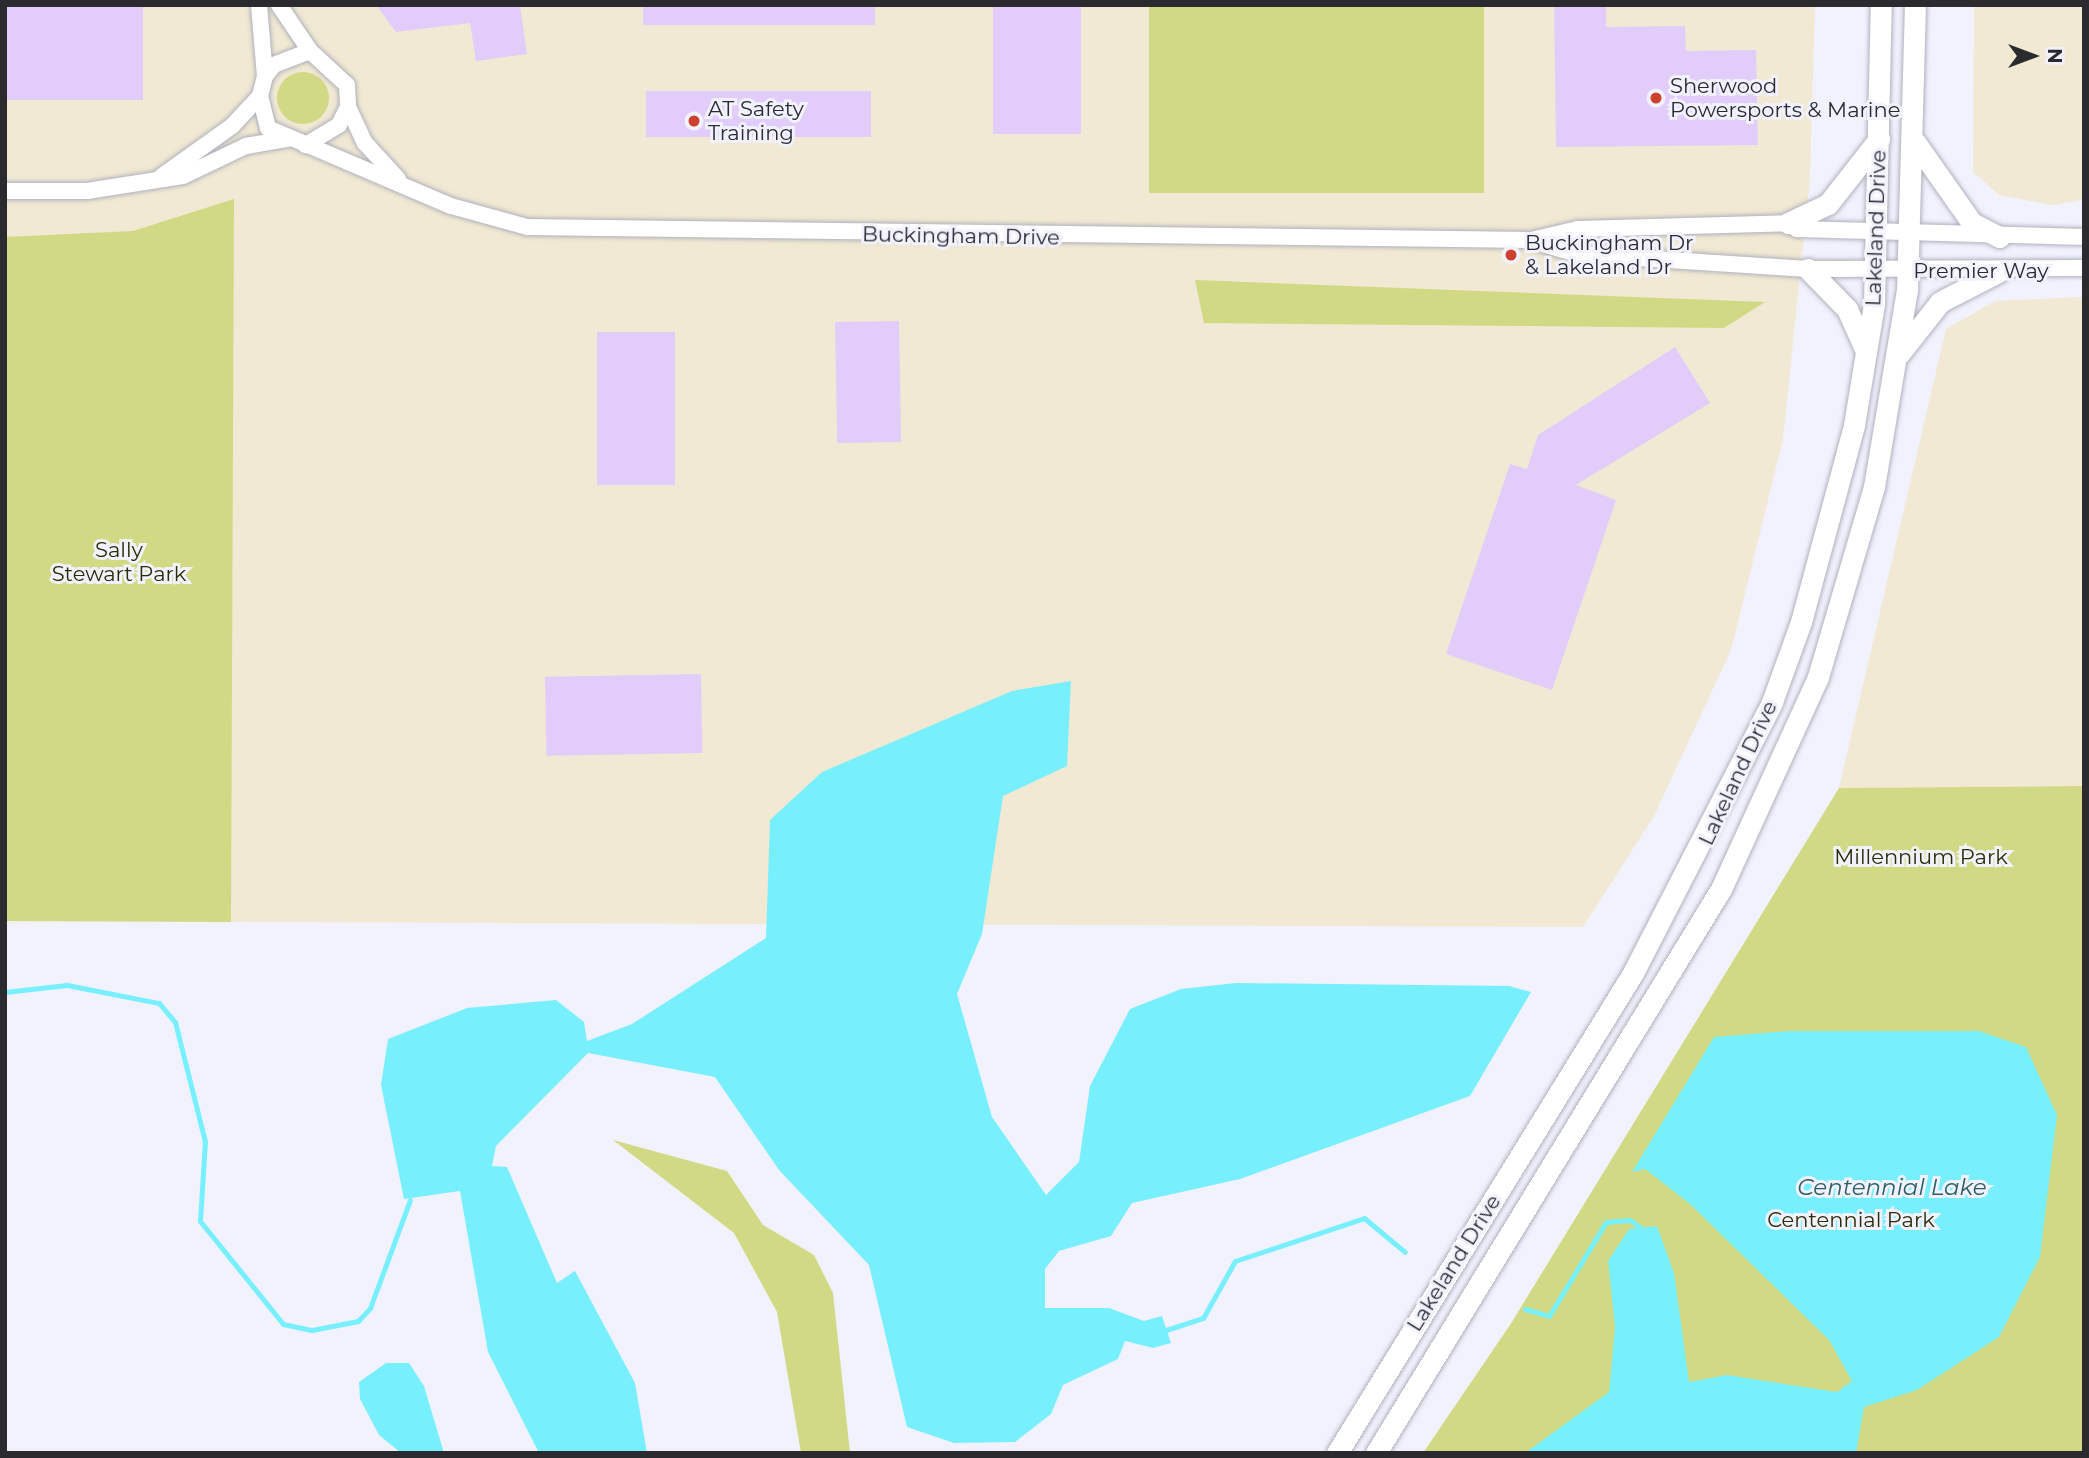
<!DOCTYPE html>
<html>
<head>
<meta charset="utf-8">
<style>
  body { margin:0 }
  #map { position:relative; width:2089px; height:1458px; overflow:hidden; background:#f1f2fe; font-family:Montserrat,sans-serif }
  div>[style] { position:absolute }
  .commercial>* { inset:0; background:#f1e9d3 }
  .green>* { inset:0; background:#d2d985; transform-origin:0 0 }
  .round { border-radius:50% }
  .water>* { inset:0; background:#78effd }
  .stream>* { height:5px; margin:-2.5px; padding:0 2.5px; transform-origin:2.5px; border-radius:2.5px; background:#78effd }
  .building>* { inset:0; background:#e2cdfa; transform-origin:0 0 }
  .roads { filter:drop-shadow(0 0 2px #b0b1bc) drop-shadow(0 0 2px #b0b1bc) }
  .minor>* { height:16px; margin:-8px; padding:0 8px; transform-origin:8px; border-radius:8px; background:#fff }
  .secondary>* { height:21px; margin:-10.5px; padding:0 10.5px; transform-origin:10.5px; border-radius:10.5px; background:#fff }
  .dots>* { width:19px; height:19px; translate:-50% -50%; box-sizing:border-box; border:4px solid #f1f2fe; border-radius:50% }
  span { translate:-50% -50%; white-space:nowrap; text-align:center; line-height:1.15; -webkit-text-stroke:6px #f1f2fe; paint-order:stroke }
  .poi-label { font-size:21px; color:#2b2b2f }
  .left { translate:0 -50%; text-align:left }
  .street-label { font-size:21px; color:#2b2b2f }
  .park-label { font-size:21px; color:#2b2d07 }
  .water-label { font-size:23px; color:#2d6066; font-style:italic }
  .frame { position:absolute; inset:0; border:7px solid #2b2b2f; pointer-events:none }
  .north { position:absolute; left:1998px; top:21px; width:70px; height:70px; -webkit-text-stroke:5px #f1f2fe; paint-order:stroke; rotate:90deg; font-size:19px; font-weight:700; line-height:28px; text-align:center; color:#2b2b2f }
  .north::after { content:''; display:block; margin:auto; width:24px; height:32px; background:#2b2b2f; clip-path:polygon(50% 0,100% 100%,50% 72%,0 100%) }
</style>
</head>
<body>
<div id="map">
  <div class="commercial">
    <i style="clip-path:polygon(5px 5px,1815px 5px,1810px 178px,1783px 439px,1731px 650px,1654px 816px,1583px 927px,5px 921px)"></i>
    <i style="clip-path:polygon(1974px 5px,2084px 5px,2084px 200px,2052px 205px,1999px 195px,1973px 172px)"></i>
    <i style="clip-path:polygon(2084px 297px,2084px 786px,1839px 788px,1946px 329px,1995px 301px)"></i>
  </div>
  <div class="green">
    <i style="left:1149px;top:5px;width:335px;height:188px"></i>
    <i class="round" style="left:277px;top:72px;width:52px;height:52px"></i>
    <i style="clip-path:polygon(234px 199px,231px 922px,5px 921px,5px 237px,133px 231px)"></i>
    <i style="clip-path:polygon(1195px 280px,1765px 302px,1724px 328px,1204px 323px)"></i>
    <i style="clip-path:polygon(2084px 786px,2084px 1453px,1423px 1453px,1510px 1325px,1839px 788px)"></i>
    <i style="clip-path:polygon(613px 1140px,727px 1171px,763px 1225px,814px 1255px,833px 1293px,850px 1453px,801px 1453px,777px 1312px,734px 1233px)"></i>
  </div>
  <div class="water">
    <i style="clip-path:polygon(1071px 681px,1067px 766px,1003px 796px,982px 934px,957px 994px,992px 1117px,1046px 1195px,1079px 1162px,1090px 1086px,1130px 1009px,1181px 989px,1236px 983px,1509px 986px,1531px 992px,1470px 1096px,1240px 1179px,1132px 1203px,1111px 1236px,1059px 1251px,1045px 1269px,1045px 1308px,1109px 1308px,1144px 1321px,1162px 1316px,1171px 1343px,1153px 1348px,1125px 1341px,1118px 1359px,1063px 1385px,1051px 1414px,1015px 1442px,954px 1443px,907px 1427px,869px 1265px,779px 1170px,715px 1077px,588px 1053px,496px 1146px,492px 1166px,507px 1167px,557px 1283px,575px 1271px,635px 1383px,647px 1453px,539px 1453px,488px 1352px,460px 1191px,404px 1199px,381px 1085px,388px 1039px,467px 1008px,556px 1000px,584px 1022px,587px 1041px,632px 1024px,766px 938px,770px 820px,822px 772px,1012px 691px)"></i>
    <i style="clip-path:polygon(1790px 1031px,1979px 1031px,2026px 1047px,2057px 1115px,2040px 1257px,1999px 1337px,1917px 1390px,1864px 1407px,1856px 1453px,1525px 1453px,1609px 1392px,1615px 1327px,1608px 1261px,1629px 1229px,1657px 1226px,1674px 1273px,1689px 1382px,1727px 1375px,1837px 1392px,1852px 1381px,1829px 1340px,1690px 1204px,1645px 1169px,1632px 1172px,1714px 1037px)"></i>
    <i style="clip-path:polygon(386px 1363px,409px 1363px,424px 1386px,444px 1453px,401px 1453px,379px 1435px,360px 1399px,359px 1382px)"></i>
  </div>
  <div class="stream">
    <i style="left:5px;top:992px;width:62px;rotate:-6.4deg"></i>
    <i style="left:67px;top:985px;width:94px;rotate:11.1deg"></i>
    <i style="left:159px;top:1003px;width:25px;rotate:50deg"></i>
    <i style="left:175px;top:1022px;width:123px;rotate:75.9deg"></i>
    <i style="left:205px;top:1141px;width:80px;rotate:93.6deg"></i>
    <i style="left:200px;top:1221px;width:132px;rotate:51.1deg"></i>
    <i style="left:283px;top:1324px;width:30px;rotate:12deg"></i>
    <i style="left:312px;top:1330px;width:47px;rotate:-11.1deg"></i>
    <i style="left:358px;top:1321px;width:18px;rotate:-47deg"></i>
    <i style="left:370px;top:1308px;width:115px;rotate:-69.7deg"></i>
    <i style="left:1525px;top:1309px;width:25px;rotate:16deg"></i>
    <i style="left:1549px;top:1316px;width:110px;rotate:-58.8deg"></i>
    <i style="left:1606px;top:1222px;width:24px;rotate:-5deg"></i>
    <i style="left:1630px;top:1220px;width:14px;rotate:36deg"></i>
    <i style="left:1166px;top:1330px;width:39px;rotate:-18deg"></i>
    <i style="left:1203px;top:1318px;width:65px;rotate:-60.7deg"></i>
    <i style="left:1235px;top:1261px;width:136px;rotate:-18.4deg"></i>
    <i style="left:1364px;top:1218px;width:53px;rotate:39.7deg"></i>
  </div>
  <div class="building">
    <i style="left:5px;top:5px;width:138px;height:95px"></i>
    <i style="clip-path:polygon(376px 5px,520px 5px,527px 54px,476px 61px,470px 23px,396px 32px)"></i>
    <i style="left:643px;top:5px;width:232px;height:20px"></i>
    <i style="left:993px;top:5px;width:88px;height:129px"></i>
    <i style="clip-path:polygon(1554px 5px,1606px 5px,1606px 27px,1685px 26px,1686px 51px,1756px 50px,1758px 145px,1556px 147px)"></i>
    <i style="left:646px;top:91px;width:225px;height:46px"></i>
    <i style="left:899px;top:321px;width:121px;height:64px;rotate:89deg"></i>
    <i style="left:675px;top:332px;width:153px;height:78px;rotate:90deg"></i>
    <i style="clip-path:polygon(1675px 347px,1710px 403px,1576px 485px,1616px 500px,1552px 690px,1446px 654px,1510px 464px,1527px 469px,1538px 435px)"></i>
    <i style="left:701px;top:674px;width:79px;height:156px;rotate:89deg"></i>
  </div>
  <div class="roads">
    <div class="minor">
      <i style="left:259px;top:5px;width:71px;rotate:85.2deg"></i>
      <i style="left:279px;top:5px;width:55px;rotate:56deg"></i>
      <i style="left:310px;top:51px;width:50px;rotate:42.6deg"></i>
      <i style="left:347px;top:85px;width:22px;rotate:87deg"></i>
      <i style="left:348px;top:107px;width:20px;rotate:117deg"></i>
      <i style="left:339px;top:125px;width:39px;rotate:149deg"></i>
      <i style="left:310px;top:51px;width:39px;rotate:159deg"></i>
      <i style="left:274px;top:65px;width:14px;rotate:129deg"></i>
      <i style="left:265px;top:76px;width:21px;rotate:104deg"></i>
      <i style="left:260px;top:96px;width:33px;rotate:76deg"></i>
      <i style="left:268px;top:128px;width:199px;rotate:23.1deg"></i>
      <i style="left:451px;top:206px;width:79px;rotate:15.4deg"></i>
      <i style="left:527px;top:227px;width:1004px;rotate:0.74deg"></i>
      <i style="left:1531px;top:240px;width:48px;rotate:-13.2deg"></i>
      <i style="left:1578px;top:229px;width:210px;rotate:-1.6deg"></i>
      <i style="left:1788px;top:223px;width:11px;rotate:34deg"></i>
      <i style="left:1797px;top:229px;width:287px;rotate:1.6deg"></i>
      <i style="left:348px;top:107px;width:40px;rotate:65deg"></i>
      <i style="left:365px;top:143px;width:49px;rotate:47.5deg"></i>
      <i style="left:162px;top:176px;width:86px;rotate:-35.5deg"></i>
      <i style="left:232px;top:126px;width:41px;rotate:-47deg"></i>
      <i style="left:5px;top:191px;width:82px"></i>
      <i style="left:87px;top:191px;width:97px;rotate:-8.9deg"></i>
      <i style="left:183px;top:176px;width:70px;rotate:-25.5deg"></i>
      <i style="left:246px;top:146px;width:42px;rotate:-9.7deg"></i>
      <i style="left:1533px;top:241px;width:46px;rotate:16.5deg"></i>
      <i style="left:1577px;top:254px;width:231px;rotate:3.7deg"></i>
      <i style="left:1808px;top:269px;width:276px;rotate:-0.2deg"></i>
    </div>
    <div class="secondary">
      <i style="left:1915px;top:142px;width:99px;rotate:54.9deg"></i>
      <i style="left:1972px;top:223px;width:31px;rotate:27deg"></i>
      <i style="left:1788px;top:223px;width:44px;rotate:-25.4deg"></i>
      <i style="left:1828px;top:204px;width:83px;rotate:-51.9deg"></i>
      <i style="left:1808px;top:269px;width:56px;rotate:45.7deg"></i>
      <i style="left:1847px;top:309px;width:46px;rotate:65.7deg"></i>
      <i style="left:1899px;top:354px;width:66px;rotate:-51.7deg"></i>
      <i style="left:1940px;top:302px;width:65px;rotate:-27.3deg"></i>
      <i style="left:1337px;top:1453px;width:564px;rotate:-58.34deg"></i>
      <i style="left:1633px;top:973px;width:305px;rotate:-62.8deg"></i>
      <i style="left:1772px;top:702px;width:85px;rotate:-70.1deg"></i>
      <i style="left:1801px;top:622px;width:204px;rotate:-74.9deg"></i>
      <i style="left:1854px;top:425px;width:123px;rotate:-80.6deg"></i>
      <i style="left:1874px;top:304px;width:299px;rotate:-88.7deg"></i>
      <i style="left:1376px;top:1453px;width:661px;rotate:-58.55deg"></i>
      <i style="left:1721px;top:889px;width:233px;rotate:-65.4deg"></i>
      <i style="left:1818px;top:677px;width:198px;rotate:-73.6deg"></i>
      <i style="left:1874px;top:487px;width:200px;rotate:-80.5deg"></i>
      <i style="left:1907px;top:290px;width:285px;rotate:-88.4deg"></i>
    </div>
  </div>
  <div class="dots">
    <i style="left:1656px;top:98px;background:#cd412f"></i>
    <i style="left:694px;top:121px;background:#cd412f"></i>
    <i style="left:1511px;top:255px;background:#cd412f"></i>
  </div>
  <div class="poi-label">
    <span class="left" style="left:1670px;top:98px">Sherwood<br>Powersports &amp; Marine</span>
    <span class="left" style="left:708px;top:121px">AT Safety<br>Training</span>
    <span class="left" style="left:1525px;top:255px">Buckingham Dr<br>&amp; Lakeland Dr</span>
  </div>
  <div class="street-label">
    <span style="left:1876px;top:228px;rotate:-88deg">Lakeland Drive</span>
    <span style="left:961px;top:236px;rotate:1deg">Buckingham Drive</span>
    <span style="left:1981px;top:271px">Premier Way</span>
    <span style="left:1738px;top:773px;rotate:-65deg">Lakeland Drive</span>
    <span style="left:1454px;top:1263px;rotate:-58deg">Lakeland Drive</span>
  </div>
  <div class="park-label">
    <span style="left:119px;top:562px">Sally<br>Stewart Park</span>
    <span style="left:1921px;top:857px">Millennium Park</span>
    <span style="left:1851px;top:1220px">Centennial Park</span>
  </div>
  <div class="water-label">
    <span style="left:1892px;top:1187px">Centennial Lake</span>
  </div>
  <div class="frame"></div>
  <div class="north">N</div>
</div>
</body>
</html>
